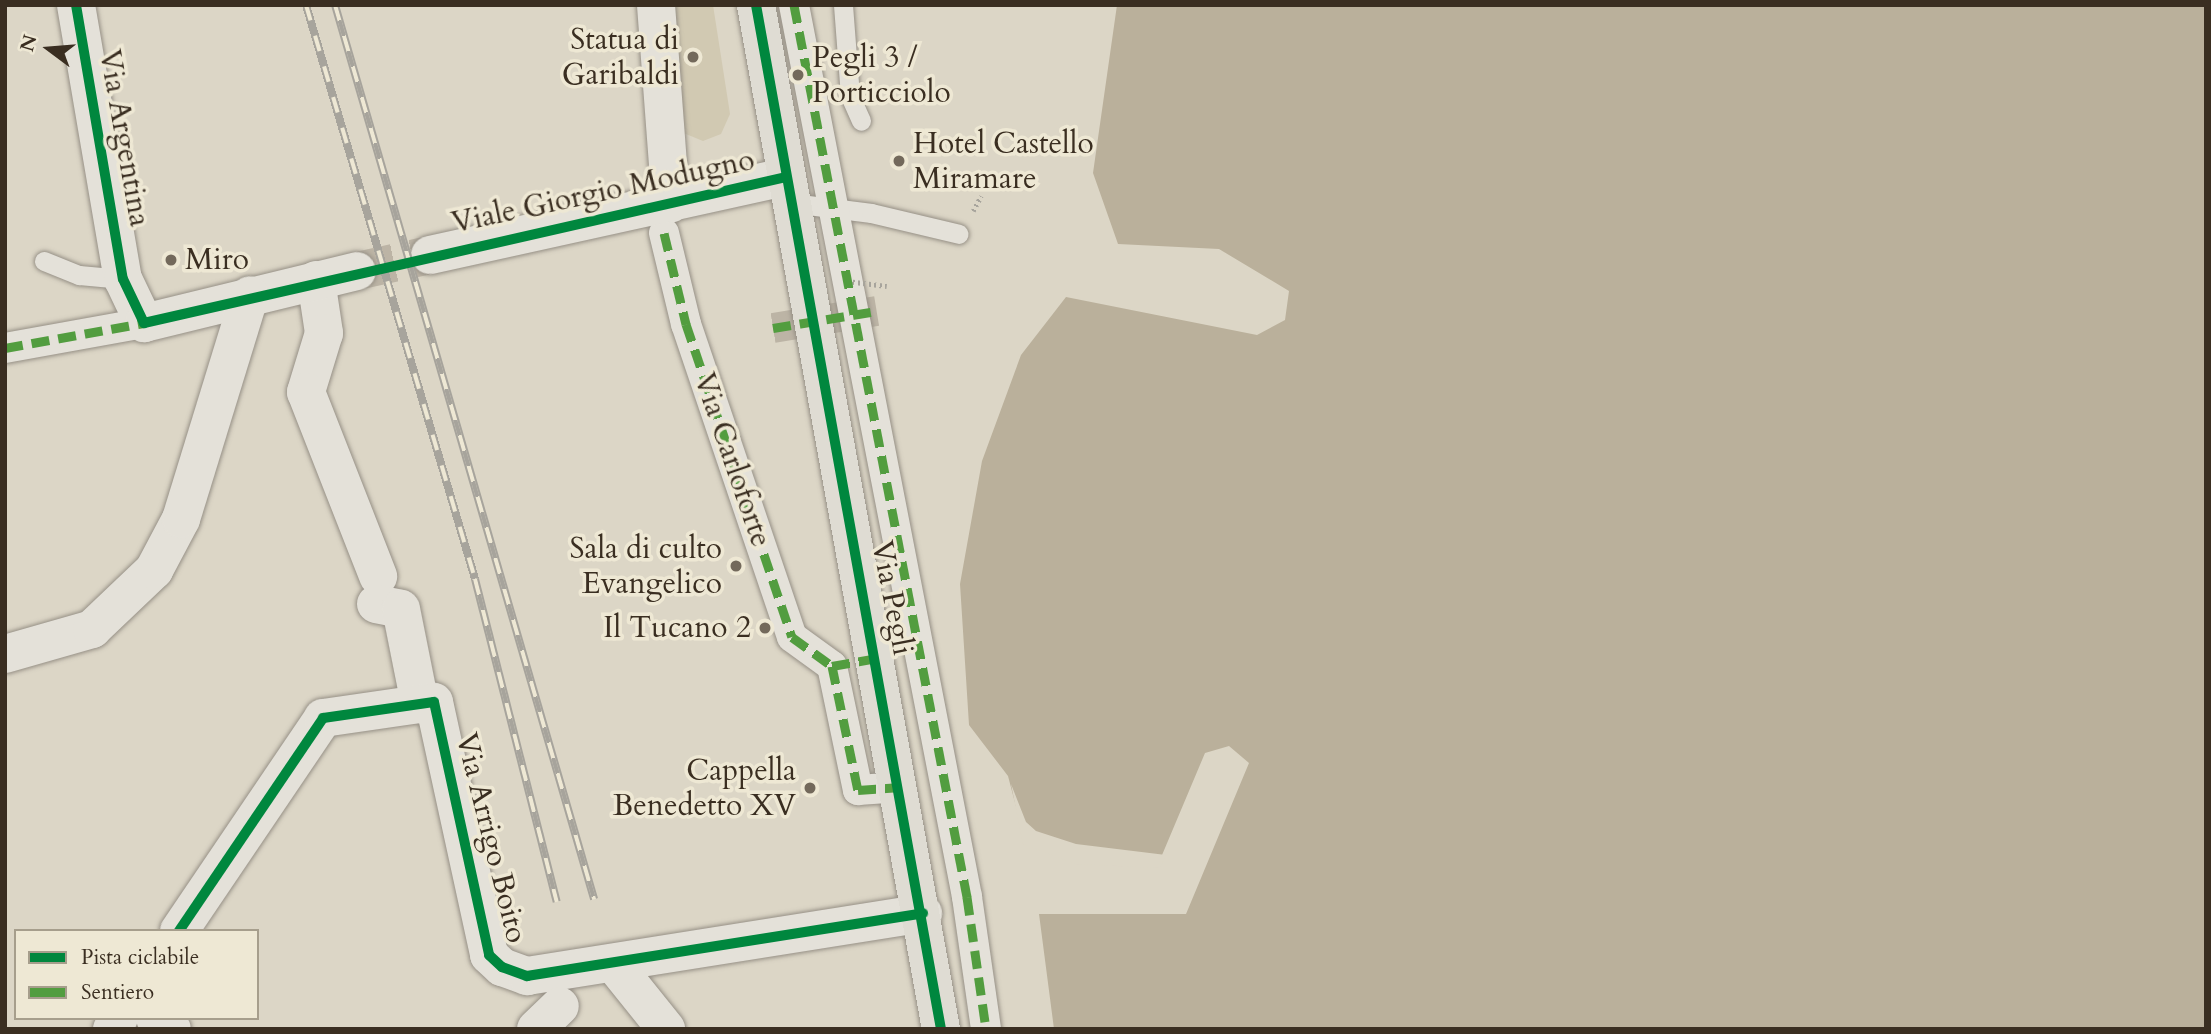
<!DOCTYPE html>
<html>
<head>
<meta charset="utf-8">
<style>
  body { margin:0 }
  #map { position:relative; width:2211px; height:1034px; overflow:hidden; background:#dcd6c6; font-family:Cardo,serif }
  div>[style] { position:absolute }
  .green>* { inset:0; background:#d1c9b2 }
  .water>* { inset:0; background:#bab09b }
  .pier>* { inset:0; background:#dcd6c6 }
  .pedestrian-tunnel>* { height:30px; margin-top:-15px; transform-origin:0; background:repeating-linear-gradient(90deg,#bcb4a5 0 30px,transparent 0 45px) }
  .minor-tunnel>* { height:38px; margin-top:-19px; transform-origin:0; background:repeating-linear-gradient(90deg,#bcb4a5 0 38px,transparent 0 57px) }
  .path>* { height:4.5px; margin-top:-2.25px; transform-origin:0; background:repeating-linear-gradient(90deg,#a7a49c 0 2px,transparent 0 5.5px) }
  .roads { filter:drop-shadow(0 0 2px #969086) drop-shadow(0 0 2px #969086) }
  .service>* { height:19px; margin:-9.5px; padding:0 9.5px; transform-origin:9.5px; border-radius:9.5px; background:#e4e1d9 }
  .pedestrian>* { height:30px; margin:-15px; padding:0 15px; transform-origin:15px; border-radius:15px; background:#e4e1d9 }
  .minor>* { height:38px; margin:-19px; padding:0 19px; transform-origin:19px; border-radius:19px; background:#e4e1d9 }
  .tertiary>* { height:38px; margin:-19px; padding:0 19px; transform-origin:19px; border-radius:19px; background:#e4e1d9 }
  .primary>* { height:38px; margin:-19px; padding:0 19px; transform-origin:19px; border-radius:19px; background:#dfdcd3 }
  .rail>* { height:8px; margin-top:-4px; transform-origin:0; background:repeating-linear-gradient(90deg,#eee8d4 0 16px,#a7a49c 0 32px); box-sizing:border-box; border-block:2px solid #a7a49c }
  .path-bridge>* { height:4.5px; margin-top:-2.25px; transform-origin:0; background:repeating-linear-gradient(90deg,#a7a49c 0 2px,transparent 0 5.5px) }
  .quiet>* { height:9px; margin-top:-4.5px; transform-origin:0; background:repeating-linear-gradient(90deg,#529d3f 0 18px,transparent 0 27px) }
  .cycleway>* { height:10px; margin:-5px; padding:0 5px; transform-origin:5px; border-radius:5px; background:#00873e }
  .dots>* { width:19px; height:19px; translate:-50% -50%; box-sizing:border-box; border:4px solid #eee8d4; border-radius:50% }
  span { translate:-50% -50%; white-space:nowrap; text-align:center; line-height:1.15; -webkit-text-stroke:7px #eee8d4; paint-order:stroke }
  .poi-label { font-size:30px; color:#3a2e21 }
  .right { translate:-100% -50%; text-align:right }
  .left { translate:0 -50%; text-align:left }
  .street-label { font-size:30px; color:#3a2e21 }
  .frame { position:absolute; inset:0; border:7px solid #3a2e21; pointer-events:none }
  .legend { position:absolute; left:14px; top:929px; width:245px; height:91px; box-sizing:border-box; background:#eee8d4; border:2px solid #a69e8c; margin:0; padding:9px 12px; list-style:none; font-size:21px; color:#3a2e21 }
  .legend li { display:flex; align-items:center; gap:14px; height:35px }
  .legend b { width:35px; border:2px solid #a69e8c }
  .north { position:absolute; left:14px; top:14px; width:70px; height:70px; -webkit-text-stroke:5px #eee8d4; paint-order:stroke; rotate:286deg; font-size:19px; font-weight:700; line-height:28px; text-align:center; color:#3a2e21 }
  .north::after { content:''; display:block; margin:auto; width:24px; height:32px; background:#3a2e21; clip-path:polygon(50% 0,100% 100%,50% 72%,0 100%) }
</style>
</head>
<body>
<div id="map">
  <div class="green">
    <i style="clip-path:polygon(669px 5px,713px 5px,730px 114px,721px 134px,703px 141px,681px 132px)"></i>
  </div>
  <div class="water">
    <i style="clip-path:polygon(1117px 5px,2206px 5px,2206px 1029px,1054px 1029px,1039px 914px,1186px 914px,1249px 763px,1229px 746px,1205px 753px,1157px 867px,1025px 841px,1008px 776px,969px 725px,960px 584px,982px 461px,1021px 355px,1066px 297px,1257px 335px,1285px 320px,1289px 291px,1219px 249px,1118px 244px,1093px 173px)"></i>
  </div>
  <div class="pier">
    <i style="clip-path:polygon(1011px 784px,1026px 822px,1036px 831px,1076px 844px,1166px 855px,1160px 868px,1075px 864px,1023px 844px)"></i>
  </div>
  <div class="pedestrian-tunnel">
    <i style="left:773px;top:328px;width:105px;rotate:-9.3deg"></i>
  </div>
  <div class="minor-tunnel">
    <i style="left:357px;top:271px;width:75px;rotate:-12.4deg"></i>
  </div>
  <div class="path">
    <i style="left:973px;top:211px;width:17px;rotate:-62deg"></i>
  </div>
  <div class="roads">
    <div class="service">
      <i style="left:843px;top:5px;width:91px;rotate:85.6deg"></i>
      <i style="left:850px;top:96px;width:27px;rotate:66deg"></i>
      <i style="left:792px;top:203px;width:80px;rotate:7.2deg"></i>
      <i style="left:871px;top:213px;width:90px;rotate:13.4deg"></i>
      <i style="left:44px;top:261px;width:38px;rotate:22deg"></i>
      <i style="left:79px;top:275px;width:44px;rotate:5.2deg"></i>
    </div>
    <div class="pedestrian">
      <i style="left:794px;top:5px;width:909px;rotate:79.02deg"></i>
      <i style="left:967px;top:897px;width:133px;rotate:81.8deg"></i>
      <i style="left:664px;top:233px;width:94px;rotate:76.4deg"></i>
      <i style="left:686px;top:324px;width:330px;rotate:71.3deg"></i>
      <i style="left:792px;top:637px;width:49px;rotate:35.9deg"></i>
      <i style="left:5px;top:348px;width:141px;rotate:-10.2deg"></i>
      <i style="left:832px;top:666px;width:127px;rotate:78.2deg"></i>
      <i style="left:858px;top:790px;width:43px;rotate:-4deg"></i>
    </div>
    <div class="minor">
      <i style="left:316px;top:280px;width:54px;rotate:81.4deg"></i>
      <i style="left:324px;top:333px;width:62px;rotate:107deg"></i>
      <i style="left:306px;top:392px;width:198px;rotate:68.6deg"></i>
      <i style="left:376px;top:604px;width:25px;rotate:11deg"></i>
      <i style="left:401px;top:609px;width:97px;rotate:78.7deg"></i>
      <i style="left:179px;top:931px;width:257px;rotate:-55.9deg"></i>
      <i style="left:323px;top:718px;width:112px;rotate:-8.2deg"></i>
      <i style="left:434px;top:702px;width:259px;rotate:77.7deg"></i>
      <i style="left:489px;top:955px;width:18px;rotate:43deg"></i>
      <i style="left:502px;top:967px;width:27px;rotate:20deg"></i>
      <i style="left:527px;top:976px;width:401px;rotate:-9deg"></i>
      <i style="left:613px;top:963px;width:85px;rotate:51.2deg"></i>
      <i style="left:155px;top:1018px;width:20px;rotate:33deg"></i>
      <i style="left:112px;top:1029px;width:13px;rotate:-58deg"></i>
      <i style="left:536px;top:1029px;width:33px;rotate:-44deg"></i>
    </div>
    <div class="tertiary">
      <i style="left:76px;top:5px;width:278px;rotate:80.3deg"></i>
      <i style="left:123px;top:279px;width:49px;rotate:64.5deg"></i>
      <i style="left:144px;top:323px;width:219px;rotate:-13.7deg"></i>
      <i style="left:656px;top:5px;width:199px;rotate:85.7deg"></i>
      <i style="left:430px;top:255px;width:364px;rotate:-12.4deg"></i>
      <i style="left:5px;top:654px;width:91px;rotate:-16deg"></i>
      <i style="left:92px;top:629px;width:86px;rotate:-43.6deg"></i>
      <i style="left:154px;top:570px;width:58px;rotate:-62.1deg"></i>
      <i style="left:181px;top:519px;width:234px;rotate:-72.9deg"></i>
    </div>
    <div class="primary">
      <i style="left:756px;top:5px;width:1041px;rotate:79.76deg"></i>
    </div>
  </div>
  <div class="rail">
    <i style="left:306px;top:5px;width:598px;rotate:73.59deg"></i>
    <i style="left:475px;top:579px;width:333px;rotate:75.8deg"></i>
    <i style="left:335px;top:5px;width:931px;rotate:73.84deg"></i>
  </div>
  <div class="path-bridge">
    <i style="left:847px;top:281px;width:40px;rotate:7.1deg"></i>
  </div>
  <div class="quiet">
    <i style="left:794px;top:5px;width:909px;rotate:79.02deg"></i>
    <i style="left:967px;top:897px;width:133px;rotate:81.8deg"></i>
    <i style="left:664px;top:233px;width:94px;rotate:76.4deg"></i>
    <i style="left:686px;top:324px;width:330px;rotate:71.3deg"></i>
    <i style="left:792px;top:637px;width:49px;rotate:35.9deg"></i>
    <i style="left:773px;top:328px;width:105px;rotate:-9.3deg"></i>
    <i style="left:5px;top:348px;width:141px;rotate:-10.2deg"></i>
    <i style="left:832px;top:666px;width:127px;rotate:78.2deg"></i>
    <i style="left:858px;top:790px;width:43px;rotate:-4deg"></i>
    <i style="left:832px;top:666px;width:47px;rotate:-9.9deg"></i>
  </div>
  <div class="cycleway">
    <i style="left:76px;top:5px;width:278px;rotate:80.3deg"></i>
    <i style="left:123px;top:279px;width:49px;rotate:64.5deg"></i>
    <i style="left:144px;top:323px;width:658px;rotate:-12.81deg"></i>
    <i style="left:756px;top:5px;width:1041px;rotate:79.76deg"></i>
    <i style="left:179px;top:931px;width:257px;rotate:-55.9deg"></i>
    <i style="left:323px;top:718px;width:112px;rotate:-8.2deg"></i>
    <i style="left:434px;top:702px;width:259px;rotate:77.7deg"></i>
    <i style="left:489px;top:955px;width:18px;rotate:43deg"></i>
    <i style="left:502px;top:967px;width:27px;rotate:20deg"></i>
    <i style="left:527px;top:976px;width:401px;rotate:-9deg"></i>
  </div>
  <div class="dots">
    <i style="left:693px;top:57px;background:#73695b"></i>
    <i style="left:798px;top:75px;background:#73695b"></i>
    <i style="left:899px;top:161px;background:#73695b"></i>
    <i style="left:171px;top:260px;background:#73695b"></i>
    <i style="left:736px;top:566px;background:#73695b"></i>
    <i style="left:765px;top:628px;background:#73695b"></i>
    <i style="left:810px;top:788px;background:#73695b"></i>
  </div>
  <div class="poi-label">
    <span class="right" style="left:679px;top:57px">Statua di<br>Garibaldi</span>
    <span class="left" style="left:812px;top:75px">Pegli 3 /<br>Porticciolo</span>
    <span class="left" style="left:913px;top:161px">Hotel Castello<br>Miramare</span>
    <span class="left" style="left:185px;top:260px">Miro</span>
    <span class="right" style="left:722px;top:566px">Sala di culto<br>Evangelico</span>
    <span class="right" style="left:751px;top:628px">Il Tucano 2</span>
    <span class="right" style="left:796px;top:788px">Cappella<br>Benedetto XV</span>
  </div>
  <div class="street-label">
    <span style="left:124px;top:138px;rotate:80deg">Via Argentina</span>
    <span style="left:603px;top:192px;rotate:-12deg">Viale Giorgio Modugno</span>
    <span style="left:732px;top:460px;rotate:71deg">Via Carloforte</span>
    <span style="left:892px;top:598px;rotate:79deg">Via Pegli</span>
    <span style="left:491px;top:838px;rotate:76deg">Via Arrigo Boito</span>
  </div>
  <div class="frame"></div>
  <ul class="legend">
  <li><b style="height:9px;background:#00873e"></b>Pista ciclabile</li>
  <li><b style="height:9px;background:#529d3f"></b>Sentiero</li>
  </ul>
  <div class="north">N</div>
</div>
</body>
</html>
